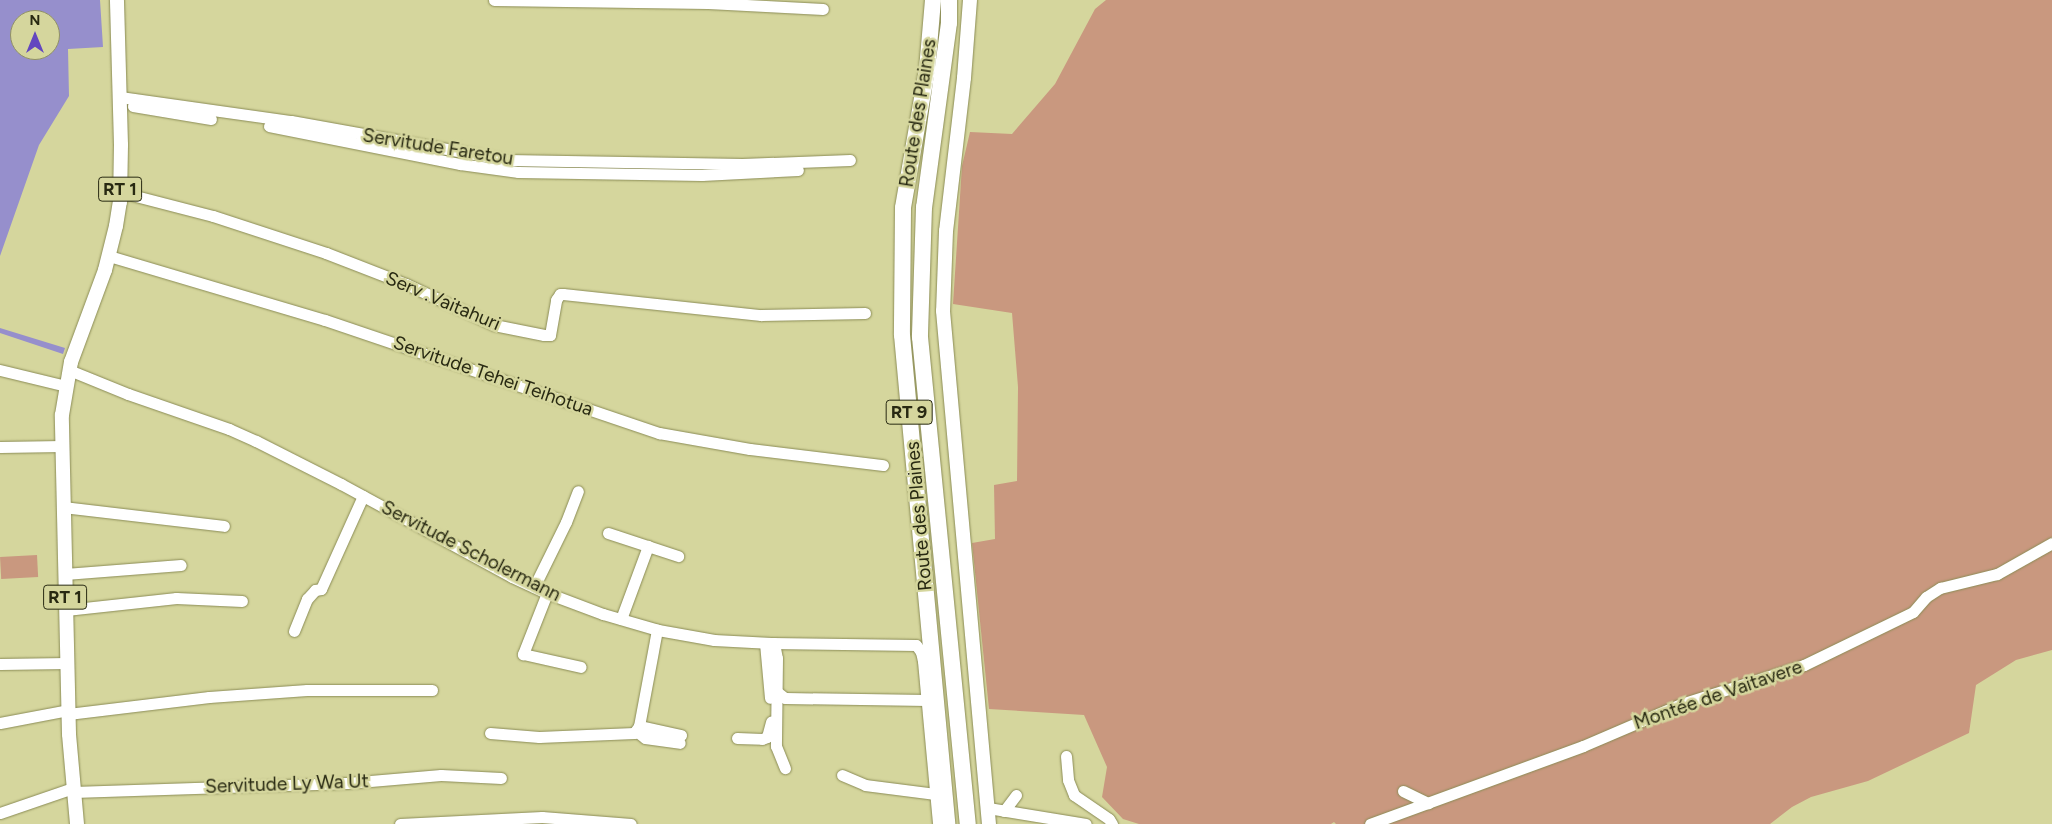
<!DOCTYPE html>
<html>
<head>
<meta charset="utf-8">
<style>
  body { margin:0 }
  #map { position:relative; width:2052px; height:824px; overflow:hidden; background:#d5d69d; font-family:Figtree,sans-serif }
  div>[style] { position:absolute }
  .green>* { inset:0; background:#c9987f; transform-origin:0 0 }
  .water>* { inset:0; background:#968fcc }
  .roads { filter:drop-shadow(0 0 1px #8b8c56) drop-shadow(0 0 1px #8b8c56) }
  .minor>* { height:11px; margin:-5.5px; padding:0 5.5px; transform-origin:5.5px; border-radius:5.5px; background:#fff }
  .major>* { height:14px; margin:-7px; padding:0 7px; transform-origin:7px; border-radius:7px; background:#fff }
  .highway>* { height:16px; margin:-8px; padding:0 8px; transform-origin:8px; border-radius:8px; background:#fff }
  span { translate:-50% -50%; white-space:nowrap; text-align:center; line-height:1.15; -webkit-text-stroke:5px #d5d69d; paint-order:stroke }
  .shield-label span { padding:1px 4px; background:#d5d69d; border:1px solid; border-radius:4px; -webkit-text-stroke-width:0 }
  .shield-label { font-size:18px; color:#282912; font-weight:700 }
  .street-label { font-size:19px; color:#282912 }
  .north { position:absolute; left:10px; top:10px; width:50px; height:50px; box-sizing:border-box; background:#d5d69d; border:1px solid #909165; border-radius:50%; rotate:0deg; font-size:14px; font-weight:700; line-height:20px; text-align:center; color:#282912 }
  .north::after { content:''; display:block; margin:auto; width:18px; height:22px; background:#6347bf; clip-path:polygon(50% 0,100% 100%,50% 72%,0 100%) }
</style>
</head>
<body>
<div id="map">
  <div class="green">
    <i style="clip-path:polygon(1106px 0,2052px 0,2052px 650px,2016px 660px,1976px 685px,1969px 733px,1868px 781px,1811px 797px,1792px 807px,1770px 824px,1336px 824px,1334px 822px,1331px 824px,1139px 824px,1123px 819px,1102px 797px,1107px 767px,1084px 715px,989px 709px,972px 543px,995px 539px,994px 485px,1017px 481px,1018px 387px,1012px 313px,953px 304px,962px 166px,970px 132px,1012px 134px,1055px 84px,1095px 9px)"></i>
    <i style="left:37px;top:555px;width:22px;height:37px;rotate:87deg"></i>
  </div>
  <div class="water">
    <i style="clip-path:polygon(evenodd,0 0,100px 0,103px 47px,68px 49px,69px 96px,39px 145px,0 256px,0 0,20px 20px,50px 20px,50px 50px,20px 50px,20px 20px)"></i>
    <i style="clip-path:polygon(0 328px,65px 348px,63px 354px,0 333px)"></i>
  </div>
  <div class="roads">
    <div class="minor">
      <i style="left:494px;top:0;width:214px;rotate:0.8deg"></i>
      <i style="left:708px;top:3px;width:115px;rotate:3deg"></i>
      <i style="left:120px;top:97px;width:173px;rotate:8deg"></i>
      <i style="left:291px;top:121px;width:219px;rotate:10.2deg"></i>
      <i style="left:507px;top:160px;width:235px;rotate:1deg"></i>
      <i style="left:742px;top:164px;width:108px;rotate:-2.1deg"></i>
      <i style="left:133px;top:106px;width:79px;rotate:9.5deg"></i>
      <i style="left:269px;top:126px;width:195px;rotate:11.3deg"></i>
      <i style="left:460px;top:164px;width:59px;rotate:7.9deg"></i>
      <i style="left:518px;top:172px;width:184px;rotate:0.9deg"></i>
      <i style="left:702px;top:175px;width:96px;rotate:-3deg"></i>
      <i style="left:120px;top:192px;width:96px;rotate:14.5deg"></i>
      <i style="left:213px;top:216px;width:119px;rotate:18.1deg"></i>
      <i style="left:326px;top:253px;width:86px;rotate:21.2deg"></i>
      <i style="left:406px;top:284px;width:97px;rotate:25deg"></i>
      <i style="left:494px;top:325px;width:51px;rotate:11.3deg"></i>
      <i style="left:544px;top:335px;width:6px"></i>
      <i style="left:550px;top:335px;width:36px;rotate:-80deg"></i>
      <i style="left:556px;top:300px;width:7px;rotate:-56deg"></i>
      <i style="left:560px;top:294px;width:3px"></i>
      <i style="left:563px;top:294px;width:199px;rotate:6.1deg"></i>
      <i style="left:761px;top:315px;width:104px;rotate:-1.1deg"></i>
      <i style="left:109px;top:256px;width:225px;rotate:16.5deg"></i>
      <i style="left:325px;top:320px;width:353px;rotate:18.7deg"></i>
      <i style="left:659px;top:433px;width:92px;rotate:10deg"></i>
      <i style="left:750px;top:449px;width:134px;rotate:6.9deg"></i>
      <i style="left:0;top:370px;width:68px;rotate:13.6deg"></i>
      <i style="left:69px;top:370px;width:64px;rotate:22.1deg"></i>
      <i style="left:128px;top:394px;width:107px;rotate:19.1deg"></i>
      <i style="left:229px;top:429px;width:30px;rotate:24deg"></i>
      <i style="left:256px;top:441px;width:95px;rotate:26.8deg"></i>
      <i style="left:341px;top:484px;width:195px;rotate:28.5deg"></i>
      <i style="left:512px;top:577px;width:38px;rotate:25deg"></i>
      <i style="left:547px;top:593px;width:60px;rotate:20.6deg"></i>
      <i style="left:603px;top:614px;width:57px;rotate:16.2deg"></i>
      <i style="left:658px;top:630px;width:57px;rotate:10.1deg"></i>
      <i style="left:714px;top:640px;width:57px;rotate:3deg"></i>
      <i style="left:771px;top:643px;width:145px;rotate:0.8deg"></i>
      <i style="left:916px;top:645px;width:9px;rotate:54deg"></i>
      <i style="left:921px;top:652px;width:9px;rotate:77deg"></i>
      <i style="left:923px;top:661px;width:164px;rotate:84.7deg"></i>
      <i style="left:0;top:447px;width:62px;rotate:-0.9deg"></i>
      <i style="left:63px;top:507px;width:162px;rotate:6.7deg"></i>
      <i style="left:608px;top:533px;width:74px;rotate:18.2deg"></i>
      <i style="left:65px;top:574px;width:116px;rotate:-4.4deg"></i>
      <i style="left:534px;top:587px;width:72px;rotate:-63.8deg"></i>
      <i style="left:566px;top:522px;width:33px;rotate:-69deg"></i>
      <i style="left:547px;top:593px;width:66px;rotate:111.5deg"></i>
      <i style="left:523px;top:654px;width:59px;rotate:12.6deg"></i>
      <i style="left:66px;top:610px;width:111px;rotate:-6.2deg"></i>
      <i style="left:176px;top:598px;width:66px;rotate:2.6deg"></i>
      <i style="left:621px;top:619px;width:78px;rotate:-69.7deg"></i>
      <i style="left:294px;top:631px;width:35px;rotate:-68deg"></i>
      <i style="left:307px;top:599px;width:12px;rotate:-48deg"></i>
      <i style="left:315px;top:590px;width:6px;rotate:-9deg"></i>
      <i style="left:321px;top:589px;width:102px;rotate:-65.7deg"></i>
      <i style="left:765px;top:643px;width:55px;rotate:84.8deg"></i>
      <i style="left:774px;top:643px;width:15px;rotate:79deg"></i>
      <i style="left:777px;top:658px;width:88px;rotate:90.7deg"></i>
      <i style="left:776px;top:746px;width:24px;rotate:68deg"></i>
      <i style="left:0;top:664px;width:67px;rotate:-0.9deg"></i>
      <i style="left:777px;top:692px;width:10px;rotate:37deg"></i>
      <i style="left:785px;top:698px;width:142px;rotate:0.8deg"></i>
      <i style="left:68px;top:714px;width:142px;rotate:-6.9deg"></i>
      <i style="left:209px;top:697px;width:98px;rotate:-4.1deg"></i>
      <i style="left:307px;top:690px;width:125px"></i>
      <i style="left:0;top:723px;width:69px;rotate:-10.8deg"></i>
      <i style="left:639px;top:726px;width:43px;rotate:12.1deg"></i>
      <i style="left:636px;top:731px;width:11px;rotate:38deg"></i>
      <i style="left:645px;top:738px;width:35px;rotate:8deg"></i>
      <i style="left:490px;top:733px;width:49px;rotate:4.7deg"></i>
      <i style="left:539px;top:737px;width:95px;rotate:-2.4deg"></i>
      <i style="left:634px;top:733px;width:9px;rotate:-54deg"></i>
      <i style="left:639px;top:726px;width:98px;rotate:-79.4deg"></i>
      <i style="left:737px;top:738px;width:25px;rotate:2deg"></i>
      <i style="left:762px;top:739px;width:5px;rotate:-22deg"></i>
      <i style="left:767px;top:737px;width:16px;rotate:-75deg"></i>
      <i style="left:1066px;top:756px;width:24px;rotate:85deg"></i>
      <i style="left:1068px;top:780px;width:16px;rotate:68deg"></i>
      <i style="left:1074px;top:795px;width:42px;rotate:34.4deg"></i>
      <i style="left:1109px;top:819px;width:6px;rotate:59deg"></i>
      <i style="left:842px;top:775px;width:25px;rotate:23deg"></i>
      <i style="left:865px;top:785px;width:71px;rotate:7.3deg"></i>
      <i style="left:1403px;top:791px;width:28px;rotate:26deg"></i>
      <i style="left:73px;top:792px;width:274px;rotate:-1.9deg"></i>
      <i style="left:347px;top:783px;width:94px;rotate:-4.9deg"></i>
      <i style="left:441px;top:775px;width:60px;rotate:2.9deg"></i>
      <i style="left:988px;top:808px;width:99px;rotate:9.3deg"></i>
      <i style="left:1004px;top:811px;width:20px;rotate:-53deg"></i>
      <i style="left:0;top:813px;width:77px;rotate:-18.9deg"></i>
      <i style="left:400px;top:824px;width:142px;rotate:-2.8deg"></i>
      <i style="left:542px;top:817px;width:89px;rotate:4.5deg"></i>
      <i style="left:1370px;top:824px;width:227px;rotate:-20.1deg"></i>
      <i style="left:1583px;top:746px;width:107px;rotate:-23.2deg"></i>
      <i style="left:1681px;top:704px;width:129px;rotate:-17.6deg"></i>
      <i style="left:1804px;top:665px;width:121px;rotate:-25.9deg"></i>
      <i style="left:1913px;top:612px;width:20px;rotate:-49deg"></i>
      <i style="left:1926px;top:597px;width:17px;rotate:-33deg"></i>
      <i style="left:1940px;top:588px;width:59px;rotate:-13.8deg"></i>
      <i style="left:1997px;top:574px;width:63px;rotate:-29.4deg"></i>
    </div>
    <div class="major">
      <i style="left:970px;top:0;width:78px;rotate:94.4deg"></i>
      <i style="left:964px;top:78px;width:154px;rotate:96.7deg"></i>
      <i style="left:946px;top:231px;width:80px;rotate:92.1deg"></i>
      <i style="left:943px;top:311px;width:515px;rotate:84.88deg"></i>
      <i style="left:77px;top:824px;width:90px;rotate:-95.1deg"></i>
      <i style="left:69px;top:734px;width:319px;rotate:-91.3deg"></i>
      <i style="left:62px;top:415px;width:54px;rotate:-80.4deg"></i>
      <i style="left:71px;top:362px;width:98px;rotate:-69.7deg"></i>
      <i style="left:105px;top:270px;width:45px;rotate:-76deg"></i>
      <i style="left:116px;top:226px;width:24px;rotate:-81deg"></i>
      <i style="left:120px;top:202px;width:57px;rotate:-89deg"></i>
      <i style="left:121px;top:145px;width:145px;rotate:-91.6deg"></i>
    </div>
    <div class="highway">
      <i style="left:933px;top:0;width:70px;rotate:94.9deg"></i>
      <i style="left:927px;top:70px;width:140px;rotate:99.9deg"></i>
      <i style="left:903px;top:208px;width:127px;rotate:90.5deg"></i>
      <i style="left:902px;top:335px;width:491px;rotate:84.7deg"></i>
      <i style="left:949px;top:0;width:23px;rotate:90deg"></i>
      <i style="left:949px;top:23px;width:186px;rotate:97.7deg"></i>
      <i style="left:924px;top:207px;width:130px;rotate:91.8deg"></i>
      <i style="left:920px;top:337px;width:489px;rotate:84.4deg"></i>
    </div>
  </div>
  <div class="shield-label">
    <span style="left:120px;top:189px">RT 1</span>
    <span style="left:909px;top:412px">RT 9</span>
    <span style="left:65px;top:597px">RT 1</span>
  </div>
  <div class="street-label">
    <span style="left:918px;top:113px;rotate:-81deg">Route des Plaines</span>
    <span style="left:438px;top:147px;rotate:9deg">Servitude Faretou</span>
    <span style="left:443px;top:301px;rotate:23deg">Serv .Vaitahuri</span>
    <span style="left:493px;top:376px;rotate:19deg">Servitude Tehei Teihotua</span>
    <span style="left:919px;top:516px;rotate:-95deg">Route des Plaines</span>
    <span style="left:471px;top:551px;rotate:27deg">Servitude Scholermann</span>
    <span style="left:1718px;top:695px;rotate:-19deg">Montée de Vaitavere</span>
    <span style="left:287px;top:784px;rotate:-2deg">Servitude Ly Wa Ut</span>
  </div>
  <div class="north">N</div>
</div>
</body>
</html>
